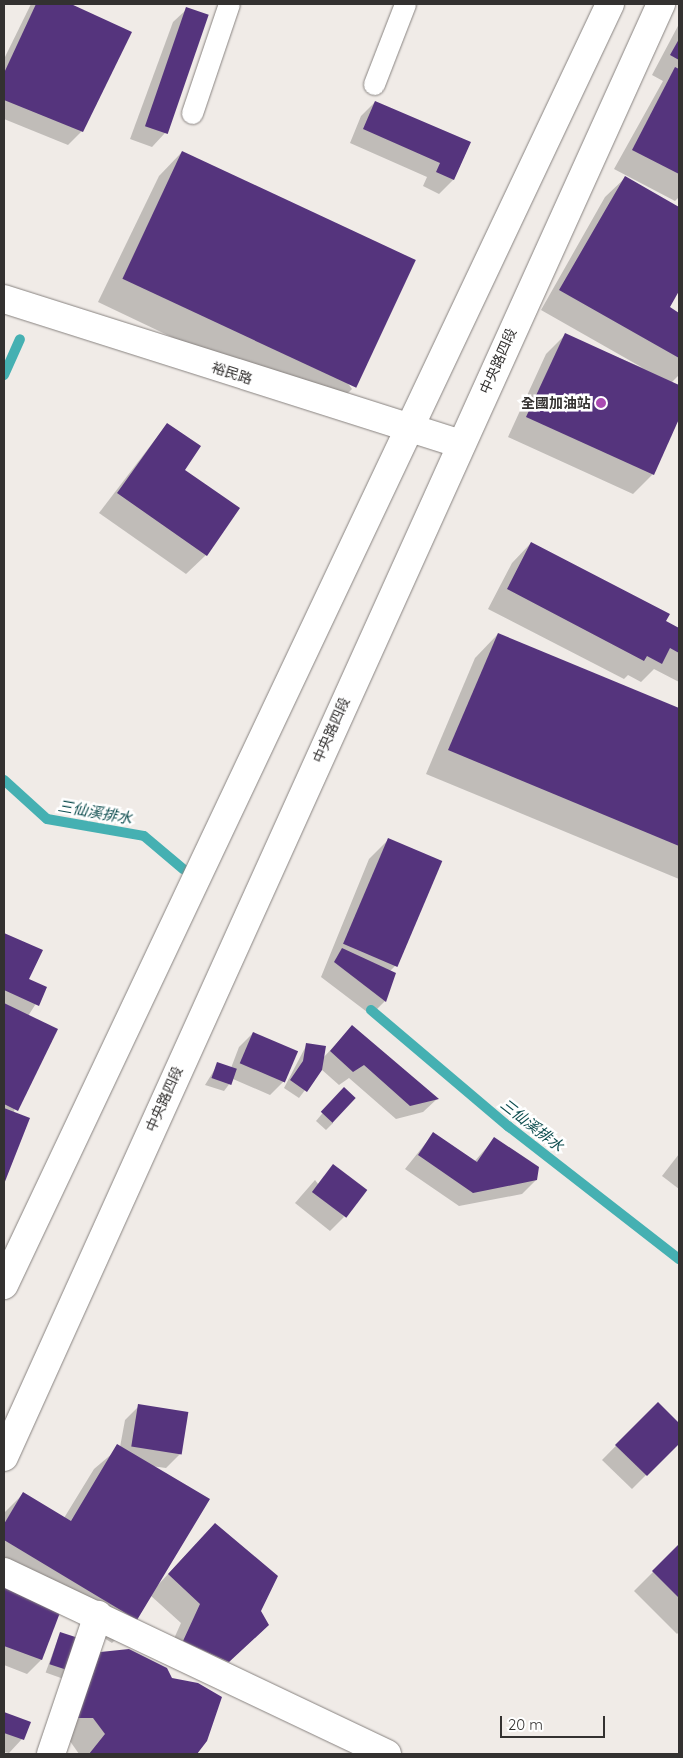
<!DOCTYPE html>
<html>
<head>
<meta charset="utf-8">
<style>
  body { margin:0 }
  #map { position:relative; width:683px; height:1758px; overflow:hidden; background:#f0ebe7; font-family:Quicksand,"Noto Sans TC",sans-serif }
  div>[style] { position:absolute }
  .shadow>* { inset:0; background:#0003; transform-origin:0 0 }
  .stream>* { height:10px; margin:-5px; padding:0 5px; transform-origin:5px; border-radius:5px; background:#45b0b2 }
  .building>* { inset:0; background:#55347d; transform-origin:0 0 }
  .roads { filter:drop-shadow(0 0 1px #888380) drop-shadow(0 0 1px #888380) }
  .service>* { height:21px; margin:-10.5px; padding:0 10.5px; transform-origin:10.5px; border-radius:10.5px; background:#fff }
  .minor>* { height:28px; margin:-14px; padding:0 14px; transform-origin:14px; border-radius:14px; background:#fff }
  .tertiary>* { height:28px; margin:-14px; padding:0 14px; transform-origin:14px; border-radius:14px; background:#fff }
  .dots>* { width:14px; height:14px; translate:-50% -50%; box-sizing:border-box; border:2px solid #fff; border-radius:50% }
  span { translate:-50% -50%; white-space:nowrap; text-align:center; line-height:1.15; -webkit-text-stroke:5px #fff; paint-order:stroke }
  .street-label { font-size:14px; color:#333130 }
  .poi-label { font-size:14px; color:#333130; font-weight:700 }
  .right { translate:-100% -50%; text-align:right }
  .water-label { font-size:15px; color:#0c4c4e; font-style:italic }
  .frame { position:absolute; inset:0; border:5px solid #333130; pointer-events:none }
  .scale { position:absolute; left:500px; top:1716px; width:105px; height:22px; box-sizing:border-box; border:2px solid #333130; border-top:0; padding-left:6px; font-size:15px; line-height:18px; white-space:nowrap; color:#333130; -webkit-text-stroke:4px #fff; paint-order:stroke }
</style>
</head>
<body>
<div id="map">
  <div class="shadow">
    <i style="clip-path:polygon(31px 4px,68px 4px,130px 32px,82px 131px,68px 145px,4px 119px,4px 59px)"></i>
    <i style="clip-path:polygon(187px 9px,165px 133px,152px 147px,130px 139px,173px 22px)"></i>
    <i style="clip-path:polygon(679px 24px,679px 197px,675px 201px,614px 169px,663px 81px,652px 75px)"></i>
    <i style="clip-path:polygon(375px 102px,469px 143px,453px 180px,439px 194px,423px 186px,427px 177px,350px 143px,361px 116px)"></i>
    <i style="clip-path:polygon(182px 152px,352px 389px,329px 412px,98px 302px,159px 176px)"></i>
    <i style="clip-path:polygon(625px 178px,679px 209px,679px 288px,668px 308px,679px 314px,679px 375px,671px 383px,679px 386px,679px 416px,653px 474px,633px 494px,508px 437px,546px 354px,565px 335px,643px 368px,541px 310px,605px 197px)"></i>
    <i style="clip-path:polygon(167px 424px,206px 555px,186px 574px,99px 513px)"></i>
    <i style="clip-path:polygon(531px 543px,679px 629px,679px 682px,654px 669px,641px 682px,628px 675px,624px 679px,488px 609px,512px 563px)"></i>
    <i style="clip-path:polygon(498px 634px,679px 709px,679px 879px,426px 774px,475px 658px)"></i>
    <i style="clip-path:polygon(388px 840px,395px 966px,389px 972px,394px 974px,385px 1001px,371px 1015px,321px 977px,369px 859px)"></i>
    <i style="clip-path:polygon(5px 934px,28px 980px,46px 988px,28px 1016px,14px 1113px,28px 1119px,4px 1181px)"></i>
    <i style="clip-path:polygon(352px 1027px,437px 1099px,423px 1112px,396px 1119px,349px 1078px,339px 1085px,321px 1069px,299px 1098px,284px 1088px,307px 1044px,322px 1059px)"></i>
    <i style="clip-path:polygon(253px 1033px,284px 1081px,270px 1095px,233px 1079px,224px 1091px,205px 1085px,218px 1064px,231px 1068px,239px 1047px)"></i>
    <i style="clip-path:polygon(337px 1096px,333px 1123px,326px 1130px,316px 1121px)"></i>
    <i style="clip-path:polygon(433px 1134px,474px 1162px,494px 1139px,536px 1180px,522px 1194px,459px 1206px,405px 1169px)"></i>
    <i style="clip-path:polygon(679px 1154px,679px 1189px,662px 1176px)"></i>
    <i style="clip-path:polygon(315px 1180px,344px 1217px,330px 1231px,295px 1203px)"></i>
    <i style="clip-path:polygon(658px 1403px,679px 1424px,679px 1442px,632px 1489px,602px 1460px)"></i>
    <i style="clip-path:polygon(139px 1406px,180px 1454px,166px 1468px,151px 1466px,157px 1586px,196px 1544px,268px 1625px,209px 1680px,164px 1661px,181px 1623px,150px 1595px,136px 1619px,112px 1643px,60px 1611px,41px 1660px,27px 1674px,4px 1665px,4px 1513px,23px 1494px,64px 1518px,94px 1469px,120px 1447px,125px 1420px)"></i>
    <i style="clip-path:polygon(679px 1546px,679px 1632px,677px 1634px,634px 1591px)"></i>
    <i style="left:60px;top:1633px;width:23px;height:42px;rotate:20deg"></i>
    <i style="clip-path:polygon(68px 1678px,206px 1740px,196px 1754px,79px 1754px,70px 1741px)"></i>
    <i style="clip-path:polygon(4px 1714px,29px 1723px,22px 1739px,9px 1753px,4px 1752px)"></i>
  </div>
  <div class="stream">
    <i style="left:4px;top:375px;width:39px;rotate:-66deg"></i>
    <i style="left:4px;top:780px;width:58px;rotate:42.2deg"></i>
    <i style="left:47px;top:819px;width:98px;rotate:9.9deg"></i>
    <i style="left:144px;top:836px;width:51px;rotate:40.2deg"></i>
    <i style="left:371px;top:1010px;width:180px;rotate:40.3deg"></i>
    <i style="left:508px;top:1126px;width:217px;rotate:37.9deg"></i>
  </div>
  <div class="building">
    <i style="clip-path:polygon(36px 4px,71px 4px,132px 32px,83px 132px,4px 100px,4px 73px)"></i>
    <i style="left:186px;top:7px;width:24px;height:126px;rotate:19deg"></i>
    <i style="clip-path:polygon(679px 39px,679px 60px,670px 55px)"></i>
    <i style="clip-path:polygon(675px 67px,679px 69px,679px 174px,632px 150px)"></i>
    <i style="clip-path:polygon(375px 101px,471px 142px,454px 180px,436px 172px,440px 163px,363px 129px)"></i>
    <i style="left:182px;top:151px;width:258px;height:141px;rotate:25deg"></i>
    <i style="clip-path:polygon(625px 176px,679px 207px,679px 291px,670px 307px,679px 313px,679px 358px,559px 290px)"></i>
    <i style="clip-path:polygon(565px 333px,679px 385px,679px 419px,654px 475px,526px 417px)"></i>
    <i style="clip-path:polygon(167px 423px,201px 446px,185px 470px,240px 508px,207px 556px,117px 493px)"></i>
    <i style="clip-path:polygon(531px 542px,670px 614px,666px 621px,679px 628px,679px 653px,670px 648px,662px 664px,647px 656px,644px 661px,507px 589px)"></i>
    <i style="clip-path:polygon(498px 633px,679px 708px,679px 846px,448px 750px)"></i>
    <i style="left:388px;top:838px;width:59px;height:115px;rotate:23deg"></i>
    <i style="clip-path:polygon(4px 933px,43px 950px,29px 979px,47px 987px,39px 1006px,4px 990px)"></i>
    <i style="clip-path:polygon(342px 948px,396px 973px,386px 1002px,334px 962px)"></i>
    <i style="clip-path:polygon(4px 1003px,58px 1029px,18px 1111px,4px 1104px)"></i>
    <i style="clip-path:polygon(352px 1025px,439px 1099px,410px 1106px,364px 1065px,353px 1072px,330px 1051px)"></i>
    <i style="left:253px;top:1032px;width:49px;height:34px;rotate:23deg"></i>
    <i style="clip-path:polygon(306px 1043px,326px 1046px,322px 1070px,307px 1092px,290px 1080px,303px 1061px)"></i>
    <i style="left:217px;top:1062px;width:21px;height:17px;rotate:19deg"></i>
    <i style="left:344px;top:1087px;width:16px;height:34px;rotate:43deg"></i>
    <i style="clip-path:polygon(4px 1108px,30px 1118px,4px 1184px)"></i>
    <i style="clip-path:polygon(433px 1132px,477px 1162px,494px 1137px,539px 1167px,537px 1180px,473px 1193px,418px 1155px)"></i>
    <i style="left:333px;top:1164px;width:43px;height:35px;rotate:37deg"></i>
    <i style="clip-path:polygon(658px 1402px,679px 1423px,679px 1444px,647px 1476px,615px 1445px)"></i>
    <i style="left:138px;top:1404px;width:51px;height:43px;rotate:9deg"></i>
    <i style="clip-path:polygon(117px 1444px,210px 1499px,137px 1620px,4px 1540px,4px 1524px,23px 1492px,71px 1521px)"></i>
    <i style="clip-path:polygon(215px 1523px,278px 1576px,261px 1611px,269px 1625px,229px 1662px,183px 1641px,200px 1604px,168px 1574px)"></i>
    <i style="clip-path:polygon(679px 1544px,679px 1598px,652px 1571px)"></i>
    <i style="clip-path:polygon(4px 1581px,61px 1610px,42px 1660px,4px 1646px)"></i>
    <i style="left:60px;top:1632px;width:25px;height:34px;rotate:18deg"></i>
    <i style="clip-path:polygon(129px 1649px,167px 1668px,172px 1678px,198px 1683px,222px 1697px,207px 1741px,197px 1754px,89px 1754px,105px 1734px,93px 1718px,70px 1718px,91px 1653px)"></i>
    <i style="clip-path:polygon(4px 1712px,31px 1722px,24px 1740px,4px 1733px)"></i>
  </div>
  <div class="roads">
    <div class="service">
      <i style="left:374px;top:84px;width:86px;rotate:-68.8deg"></i>
      <i style="left:192px;top:113px;width:115px;rotate:-71.3deg"></i>
    </div>
    <div class="minor">
      <i style="left:4px;top:299px;width:478px;rotate:17.6deg"></i>
      <i style="left:4px;top:1572px;width:424px;rotate:25.4deg"></i>
      <i style="left:51px;top:1754px;width:147px;rotate:-71.3deg"></i>
    </div>
    <div class="tertiary">
      <i style="left:4px;top:1285px;width:1417px;rotate:-64.68deg"></i>
      <i style="left:4px;top:1457px;width:1595px;rotate:-65.67deg"></i>
    </div>
  </div>
  <div class="dots">
    <i style="left:601px;top:403px;background:#a94ab2"></i>
  </div>
  <div class="street-label">
    <span style="left:498px;top:361px;rotate:-66deg">中央路四段</span>
    <span style="left:232px;top:373px;rotate:18deg">裕民路</span>
    <span style="left:331px;top:730px;rotate:-66deg">中央路四段</span>
    <span style="left:164px;top:1099px;rotate:-66deg">中央路四段</span>
  </div>
  <div class="poi-label">
    <span class="right" style="left:591px;top:403px">全國加油站</span>
  </div>
  <div class="water-label">
    <span style="left:95px;top:812px;rotate:10deg">三仙溪排水</span>
    <span style="left:532px;top:1125px;rotate:38deg">三仙溪排水</span>
  </div>
  <div class="frame"></div>
  <div class="scale">20 m</div>
</div>
</body>
</html>
